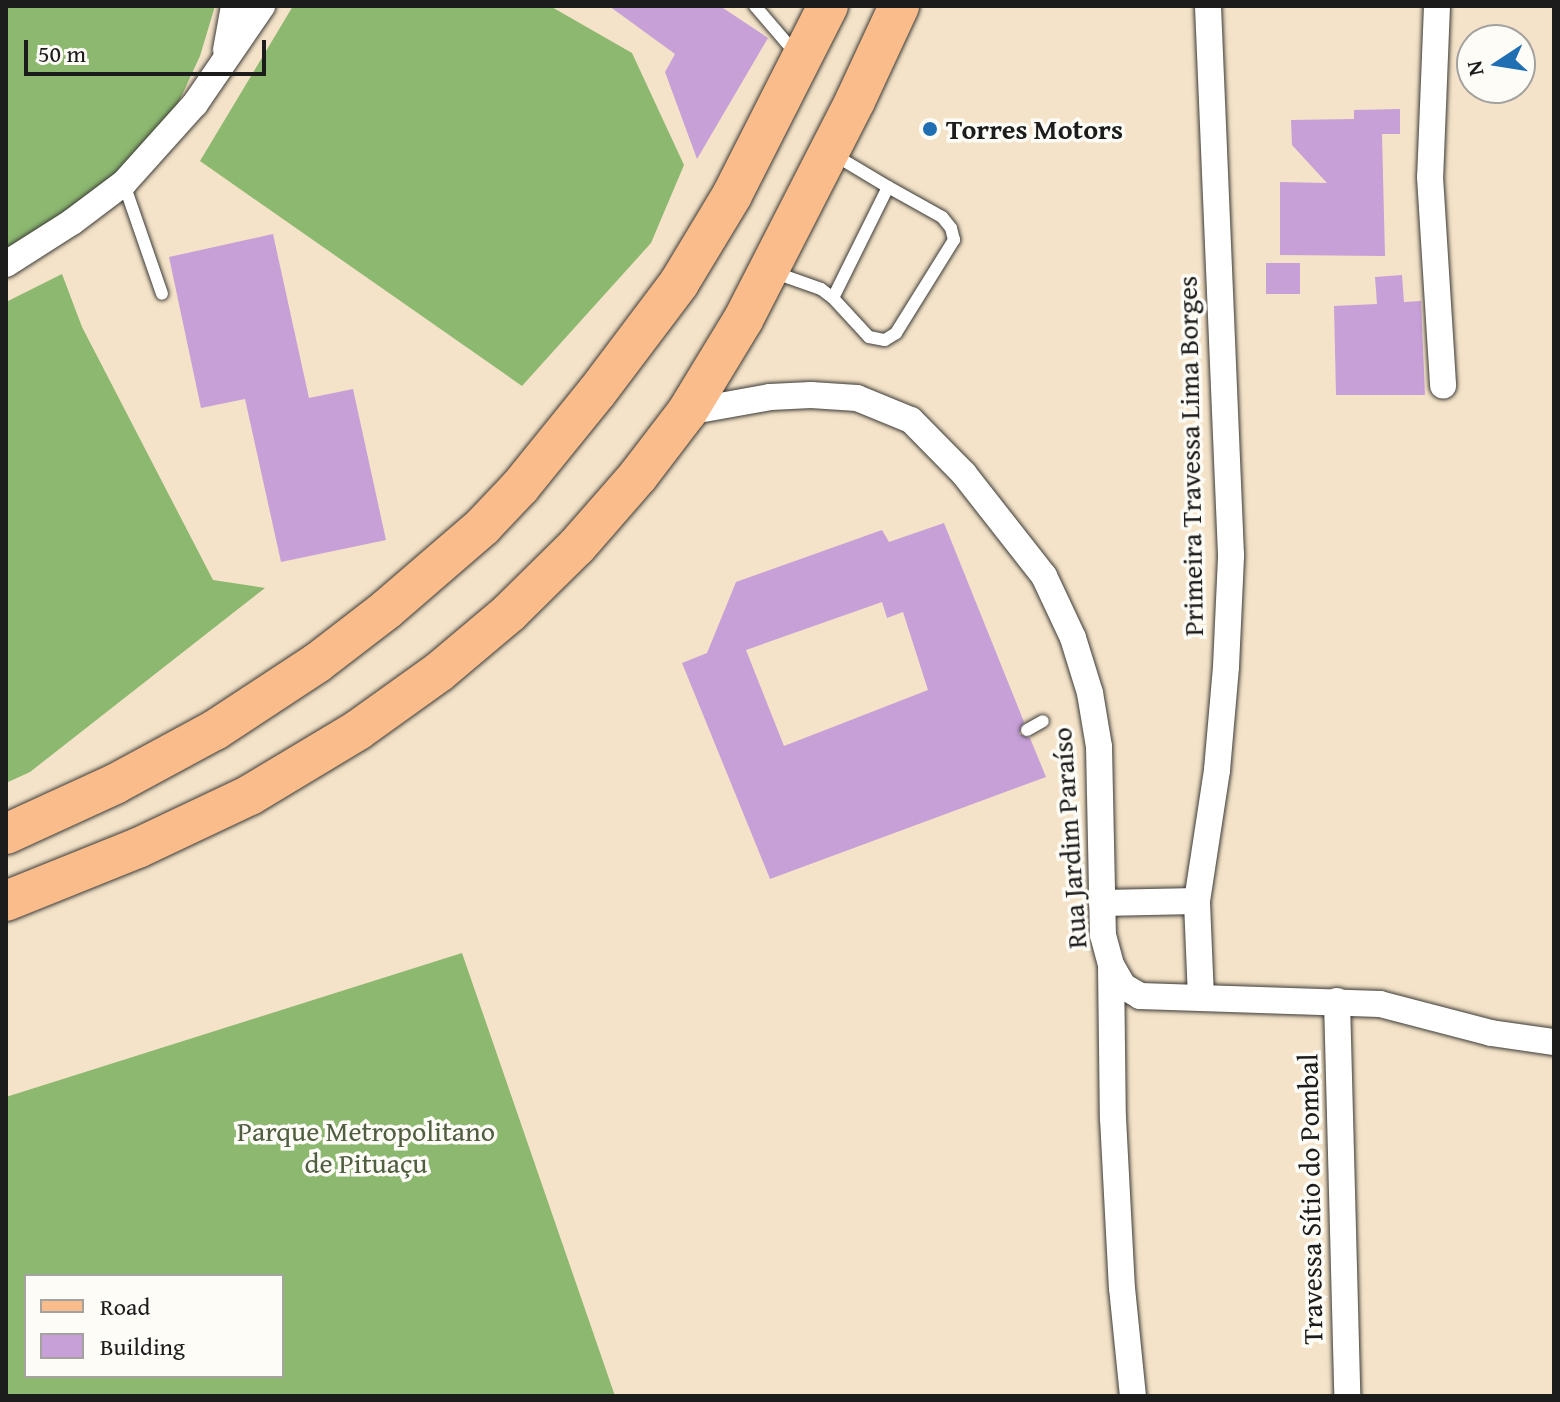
<!DOCTYPE html>
<html>
<head>
<meta charset="utf-8">
<style>
  body { margin:0 }
  #map { position:relative; width:1560px; height:1402px; overflow:hidden; background:#f4e3c8; font-family:"Gentium Book Plus",serif }
  div>[style] { position:absolute }
  .forest>* { inset:0; background:#8cb870 }
  .building>* { inset:0; background:#c6a0d7; transform-origin:0 0 }
  .roads { filter:drop-shadow(0 0 2px #3c3a36) drop-shadow(0 0 2px #3c3a36) }
  .service>* { height:12px; margin:-6px; padding:0 6px; transform-origin:6px; border-radius:6px; background:#fff }
  .minor>* { height:26px; margin:-13px; padding:0 13px; transform-origin:13px; border-radius:13px; background:#fff }
  .primary>* { height:40px; margin:-20px; padding:0 20px; transform-origin:20px; border-radius:20px; background:#f9bc8a }
  .dots>* { width:22px; height:22px; translate:-50% -50%; box-sizing:border-box; border:4px solid #fdfcf7; border-radius:50% }
  span { translate:-50% -50%; white-space:nowrap; text-align:center; line-height:1.15; -webkit-text-stroke:7px #fdfcf7; paint-order:stroke }
  .poi-label { font-size:28px; color:#1c1c1c; font-weight:700 }
  .left { translate:0 -50%; text-align:left }
  .street-label { font-size:28px; color:#1c1c1c }
  .park-label { font-size:28px; color:#505e40 }
  .frame { position:absolute; inset:0; border:8px solid #1c1c1c; pointer-events:none }
  .legend { position:absolute; left:24px; top:1274px; width:260px; height:104px; box-sizing:border-box; background:#fdfcf7; border:2px solid #a3a29f; margin:0; padding:10px 14px; list-style:none; font-size:24px; color:#1c1c1c }
  .legend li { display:flex; align-items:center; gap:16px; height:40px }
  .legend b { width:40px; border:2px solid #a3a29f }
  .north { position:absolute; left:1456px; top:24px; width:80px; height:80px; box-sizing:border-box; background:#fdfcf7; border:2px solid #a3a29f; border-radius:50%; rotate:258deg; font-size:22px; font-weight:700; line-height:32px; text-align:center; color:#1c1c1c }
  .north::after { content:''; display:block; margin:auto; width:28px; height:36px; background:#1f6fb2; clip-path:polygon(50% 0,100% 100%,50% 72%,0 100%) }
  .scale { position:absolute; left:24px; top:40px; width:242px; height:36px; box-sizing:border-box; border:4px solid #1c1c1c; border-top:0; padding-left:10px; font-size:24px; line-height:28px; white-space:nowrap; color:#1c1c1c; -webkit-text-stroke:6px #fdfcf7; paint-order:stroke }
</style>
</head>
<body>
<div id="map">
  <div class="forest">
    <i style="clip-path:polygon(6px 6px,215px 6px,200px 56px,144px 177px,6px 263px)"></i>
    <i style="clip-path:polygon(293px 6px,550px 6px,632px 53px,684px 165px,651px 243px,522px 386px,200px 161px)"></i>
    <i style="clip-path:polygon(62px 274px,82px 327px,213px 580px,265px 588px,30px 772px,6px 783px,6px 302px)"></i>
    <i style="clip-path:polygon(evenodd,462px 953px,615px 1396px,6px 1396px,6px 1097px,462px 953px,282px 1276px,282px 1376px,26px 1376px,26px 1276px,282px 1276px)"></i>
  </div>
  <div class="building">
    <i style="clip-path:polygon(609px 6px,720px 6px,768px 38px,697px 159px,665px 72px,675px 54px)"></i>
    <i style="clip-path:polygon(1400px 109px,1400px 134px,1382px 134px,1385px 256px,1280px 255px,1280px 182px,1327px 183px,1292px 145px,1291px 120px,1354px 119px,1354px 110px)"></i>
    <i style="clip-path:polygon(273px 234px,309px 398px,353px 389px,386px 540px,281px 562px,245px 399px,201px 408px,169px 257px)"></i>
    <i style="left:1300px;top:263px;width:31px;height:34px;rotate:90deg"></i>
    <i style="clip-path:polygon(1402px 275px,1404px 302px,1421px 301px,1425px 395px,1336px 395px,1334px 306px,1377px 304px,1375px 277px)"></i>
    <i style="clip-path:polygon(evenodd,944px 523px,1024px 722px,1019px 734px,1030px 738px,1046px 777px,770px 879px,682px 663px,707px 653px,736px 582px,882px 530px,889px 542px,944px 523px,882px 602px,887px 618px,903px 612px,928px 690px,784px 746px,746px 650px,882px 602px)"></i>
  </div>
  <div class="roads">
    <div class="service">
      <i style="left:755px;top:6px;width:65px;rotate:49.4deg"></i>
      <i style="left:124px;top:184px;width:116px;rotate:70.9deg"></i>
      <i style="left:773px;top:272px;width:51px;rotate:19.5deg"></i>
      <i style="left:821px;top:289px;width:15px;rotate:37deg"></i>
      <i style="left:833px;top:298px;width:124px;rotate:-63.6deg"></i>
      <i style="left:888px;top:187px;width:64px;rotate:-149deg"></i>
      <i style="left:833px;top:298px;width:53px;rotate:47.3deg"></i>
      <i style="left:869px;top:337px;width:16px;rotate:11deg"></i>
      <i style="left:885px;top:340px;width:13px;rotate:-32deg"></i>
      <i style="left:896px;top:333px;width:110px;rotate:-58.1deg"></i>
      <i style="left:954px;top:240px;width:12px;rotate:-104deg"></i>
      <i style="left:951px;top:228px;width:14px;rotate:-129deg"></i>
      <i style="left:942px;top:217px;width:62px;rotate:-150.9deg"></i>
      <i style="left:1027px;top:730px;width:18px;rotate:-29deg"></i>
    </div>
    <div class="minor">
      <i style="left:1437px;top:6px;width:171px;rotate:92.3deg"></i>
      <i style="left:1430px;top:177px;width:209px;rotate:86.4deg"></i>
      <i style="left:226px;top:50px;width:45px;rotate:-79.7deg"></i>
      <i style="left:6px;top:264px;width:78px;rotate:-32.5deg"></i>
      <i style="left:72px;top:222px;width:65px;rotate:-36.9deg"></i>
      <i style="left:124px;top:183px;width:106px;rotate:-48.1deg"></i>
      <i style="left:195px;top:104px;width:119px;rotate:-55.6deg"></i>
      <i style="left:687px;top:412px;width:84px;rotate:-10.2deg"></i>
      <i style="left:770px;top:397px;width:41px;rotate:-2.8deg"></i>
      <i style="left:811px;top:395px;width:46px;rotate:3.7deg"></i>
      <i style="left:857px;top:398px;width:58px;rotate:22.2deg"></i>
      <i style="left:911px;top:420px;width:76px;rotate:45.5deg"></i>
      <i style="left:964px;top:474px;width:130px;rotate:51.9deg"></i>
      <i style="left:1044px;top:576px;width:68px;rotate:64.9deg"></i>
      <i style="left:1073px;top:638px;width:58px;rotate:72.8deg"></i>
      <i style="left:1090px;top:693px;width:55px;rotate:80.5deg"></i>
      <i style="left:1099px;top:747px;width:188px;rotate:88.8deg"></i>
      <i style="left:1103px;top:935px;width:31px;rotate:75deg"></i>
      <i style="left:1111px;top:965px;width:153px;rotate:89.3deg"></i>
      <i style="left:1113px;top:1118px;width:170px;rotate:87deg"></i>
      <i style="left:1122px;top:1288px;width:109px;rotate:84.2deg"></i>
      <i style="left:1102px;top:903px;width:95px;rotate:-1.2deg"></i>
      <i style="left:1111px;top:965px;width:24px;rotate:60deg"></i>
      <i style="left:1123px;top:986px;width:20px;rotate:30deg"></i>
      <i style="left:1140px;top:996px;width:240px;rotate:1.9deg"></i>
      <i style="left:1380px;top:1004px;width:115px;rotate:14.6deg"></i>
      <i style="left:1491px;top:1033px;width:64px;rotate:8.1deg"></i>
      <i style="left:1201px;top:998px;width:97px;rotate:-92.4deg"></i>
      <i style="left:1197px;top:901px;width:133px;rotate:-81.3deg"></i>
      <i style="left:1217px;top:770px;width:103px;rotate:-85deg"></i>
      <i style="left:1226px;top:667px;width:112px;rotate:-87.4deg"></i>
      <i style="left:1231px;top:555px;width:549px;rotate:-92.4deg"></i>
      <i style="left:1337px;top:1001px;width:395px;rotate:88.5deg"></i>
    </div>
    <div class="primary">
      <i style="left:6px;top:834px;width:120px;rotate:-24.6deg"></i>
      <i style="left:115px;top:784px;width:114px;rotate:-28.4deg"></i>
      <i style="left:215px;top:730px;width:122px;rotate:-33.3deg"></i>
      <i style="left:317px;top:663px;width:88px;rotate:-37.6deg"></i>
      <i style="left:387px;top:609px;width:127px;rotate:-40.8deg"></i>
      <i style="left:483px;top:526px;width:54px;rotate:-46.5deg"></i>
      <i style="left:520px;top:487px;width:122px;rotate:-51deg"></i>
      <i style="left:597px;top:392px;width:136px;rotate:-53deg"></i>
      <i style="left:679px;top:283px;width:103px;rotate:-58.9deg"></i>
      <i style="left:732px;top:195px;width:212px;rotate:-63.1deg"></i>
      <i style="left:6px;top:901px;width:142px;rotate:-21.9deg"></i>
      <i style="left:138px;top:848px;width:124px;rotate:-25.3deg"></i>
      <i style="left:250px;top:795px;width:126px;rotate:-31deg"></i>
      <i style="left:358px;top:730px;width:100px;rotate:-35.6deg"></i>
      <i style="left:439px;top:672px;width:92px;rotate:-40.1deg"></i>
      <i style="left:509px;top:613px;width:95px;rotate:-44.6deg"></i>
      <i style="left:577px;top:546px;width:93px;rotate:-48.9deg"></i>
      <i style="left:638px;top:476px;width:81px;rotate:-52.6deg"></i>
      <i style="left:687px;top:412px;width:108px;rotate:-58.7deg"></i>
      <i style="left:743px;top:320px;width:246px;rotate:-62.9deg"></i>
      <i style="left:855px;top:101px;width:105px;rotate:-65.1deg"></i>
    </div>
  </div>
  <div class="dots">
    <i style="left:930px;top:129px;background:#1f6fb2"></i>
  </div>
  <div class="poi-label">
    <span class="left" style="left:946px;top:129px">Torres Motors</span>
  </div>
  <div class="street-label">
    <span style="left:1190px;top:456px;rotate:-91deg">Primeira Travessa Lima Borges</span>
    <span style="left:1069px;top:838px;rotate:-94deg">Rua Jardim Paraíso</span>
    <span style="left:1310px;top:1199px;rotate:-91deg">Travessa Sítio do Pombal</span>
  </div>
  <div class="park-label">
    <span style="left:366px;top:1147px">Parque Metropolitano<br>de Pituaçu</span>
  </div>
  <div class="frame"></div>
  <ul class="legend">
  <li><b style="height:10px;background:#f9bc8a"></b>Road</li>
  <li><b style="height:22px;background:#c6a0d7"></b>Building</li>
  </ul>
  <div class="north">N</div>
  <div class="scale">50 m</div>
</div>
</body>
</html>
